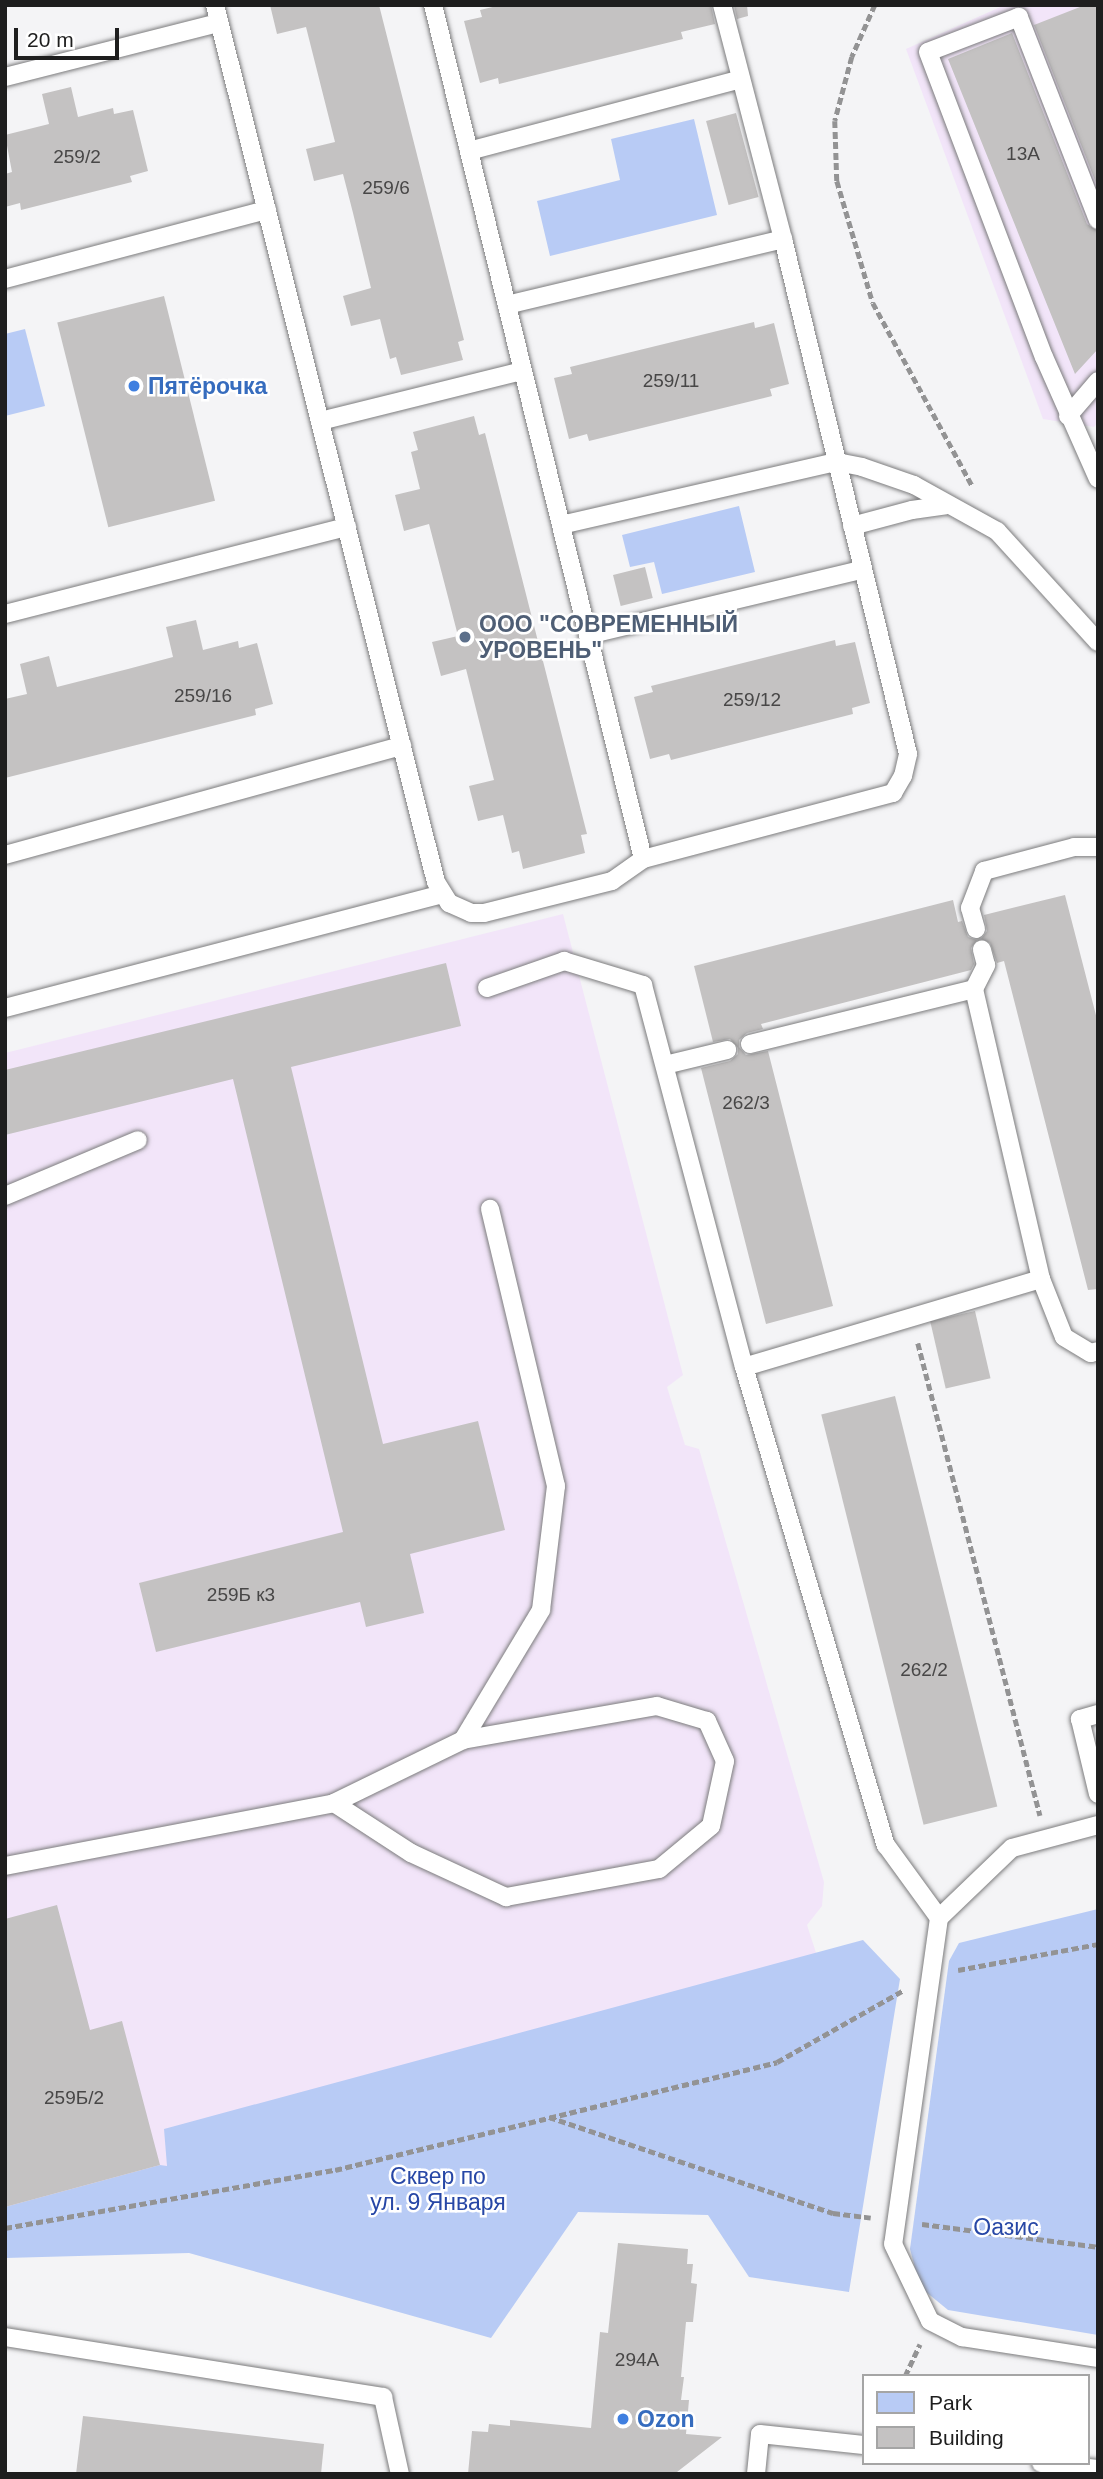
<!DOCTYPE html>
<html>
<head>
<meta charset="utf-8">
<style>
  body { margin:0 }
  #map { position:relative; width:1103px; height:2479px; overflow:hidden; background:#f4f4f6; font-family:Arial,sans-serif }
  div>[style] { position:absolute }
  .industrial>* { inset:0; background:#f2e5f9 }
  .green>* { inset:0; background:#b8cbf5 }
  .building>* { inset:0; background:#c4c2c2; transform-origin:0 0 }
  .path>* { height:4.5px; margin-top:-2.25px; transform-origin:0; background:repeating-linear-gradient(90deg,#939394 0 7px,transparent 0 10.5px) }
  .roads { filter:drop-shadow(0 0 2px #7c7c7d) drop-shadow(0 0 2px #7c7c7d) }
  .lane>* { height:18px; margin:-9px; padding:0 9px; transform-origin:9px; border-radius:9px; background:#fff }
  .dots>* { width:19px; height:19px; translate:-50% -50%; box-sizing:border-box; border:4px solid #fff; border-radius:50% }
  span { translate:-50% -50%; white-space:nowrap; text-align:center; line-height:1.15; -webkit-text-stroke:5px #fff; paint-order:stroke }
  .number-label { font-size:19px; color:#484747 }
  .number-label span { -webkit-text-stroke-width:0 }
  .shop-label { font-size:23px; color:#366cbe; font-weight:700 }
  .left { translate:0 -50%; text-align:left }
  .service-label { font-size:23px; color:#4e5e75; font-weight:700 }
  .park-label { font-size:23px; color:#2747a6 }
  .frame { position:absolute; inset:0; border:7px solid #1e1e1e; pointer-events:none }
  .legend { position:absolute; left:862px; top:2374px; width:228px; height:91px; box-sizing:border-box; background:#fff; border:2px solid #a5a5a5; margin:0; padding:9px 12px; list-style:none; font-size:21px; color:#1e1e1e }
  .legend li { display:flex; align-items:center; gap:14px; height:35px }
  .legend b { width:35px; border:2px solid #a5a5a5 }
  .scale { position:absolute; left:14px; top:28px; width:105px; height:32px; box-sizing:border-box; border:4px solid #1e1e1e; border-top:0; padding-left:9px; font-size:21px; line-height:24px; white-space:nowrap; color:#1e1e1e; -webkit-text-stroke:5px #fff; paint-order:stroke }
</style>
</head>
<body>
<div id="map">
  <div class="industrial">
    <i style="clip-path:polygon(1005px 5px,1098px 5px,1098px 422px,1094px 427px,1043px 419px,906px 49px)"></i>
    <i style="clip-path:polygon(563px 914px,683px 1375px,667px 1387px,685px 1445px,699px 1449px,824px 1882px,822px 1906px,807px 1925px,820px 1965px,5px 2220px,5px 1053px)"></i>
  </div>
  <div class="green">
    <i style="clip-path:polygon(694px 119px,717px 215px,550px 256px,537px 201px,620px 180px,611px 139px)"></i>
    <i style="clip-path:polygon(25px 329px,45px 406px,5px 416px,5px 334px)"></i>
    <i style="clip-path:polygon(739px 506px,755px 572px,662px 594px,654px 562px,630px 567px,622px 535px)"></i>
    <i style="clip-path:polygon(1098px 1909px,1098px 2335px,948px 2310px,920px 2287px,910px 2249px,949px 1961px,959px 1943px)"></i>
    <i style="clip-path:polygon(863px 1940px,900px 1979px,849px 2292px,749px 2277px,708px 2215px,578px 2212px,491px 2338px,189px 2253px,5px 2258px,5px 2207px,160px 2165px,167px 2166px,164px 2129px)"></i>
  </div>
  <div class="building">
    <i style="clip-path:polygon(270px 5px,379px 5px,464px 340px,458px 342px,463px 360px,401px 375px,396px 357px,390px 359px,380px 319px,351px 326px,343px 296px,371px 288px,353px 213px,343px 174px,314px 181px,306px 149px,335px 142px,306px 27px,277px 34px)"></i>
    <i style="clip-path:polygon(501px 5px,711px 5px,715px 24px,681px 32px,683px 39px,499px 84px,498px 78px,480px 83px,464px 21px,482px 17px,480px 10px)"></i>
    <i style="clip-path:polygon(734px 5px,747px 5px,748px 16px,737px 19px)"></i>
    <i style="clip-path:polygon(1085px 5px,1098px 5px,1098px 188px,1034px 25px)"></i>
    <i style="clip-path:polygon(1012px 33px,1087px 224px,1098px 231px,1098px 349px,1075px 374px,948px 59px)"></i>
    <i style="clip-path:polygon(71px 87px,78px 117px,113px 108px,114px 114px,133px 110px,148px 171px,130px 176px,132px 182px,21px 210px,20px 203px,5px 207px,5px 174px,12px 172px,5px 135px,49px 124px,42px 94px)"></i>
    <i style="left:736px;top:113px;width:87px;height:31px;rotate:75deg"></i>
    <i style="left:164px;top:296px;width:211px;height:110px;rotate:76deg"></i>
    <i style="clip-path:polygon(754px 322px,755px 328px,774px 323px,789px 384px,770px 389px,772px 396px,589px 441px,587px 434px,569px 439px,554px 378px,572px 374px,570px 367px)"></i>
    <i style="clip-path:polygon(474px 416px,479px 435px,485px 433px,587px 834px,581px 835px,585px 853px,523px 869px,519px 851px,512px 853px,503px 815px,478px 821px,469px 786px,494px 780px,478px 717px,466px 669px,441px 676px,432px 642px,458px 636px,448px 597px,429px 524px,404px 531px,395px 495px,420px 489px,411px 452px,418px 450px,413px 432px)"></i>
    <i style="left:645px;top:567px;width:32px;height:33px;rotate:76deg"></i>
    <i style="clip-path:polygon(196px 620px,203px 650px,238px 641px,239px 648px,257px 643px,273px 704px,255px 709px,256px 715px,5px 778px,5px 699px,27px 694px,20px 664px,49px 656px,57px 687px,128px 669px,173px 657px,166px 627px)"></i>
    <i style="clip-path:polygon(835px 640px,836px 646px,855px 642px,870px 703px,852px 708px,853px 714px,671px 760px,669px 754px,650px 759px,634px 697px,653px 692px,651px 686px)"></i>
    <i style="clip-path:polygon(1065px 895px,1098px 1023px,1098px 1289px,1088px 1290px,1004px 961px,997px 963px,990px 943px,981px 939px,987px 931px,984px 915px)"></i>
    <i style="clip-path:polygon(953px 900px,958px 922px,962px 921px,968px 937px,977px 940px,971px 948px,974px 964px,971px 970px,761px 1024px,763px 1029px,747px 1033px,739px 1040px,739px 1047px,746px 1055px,768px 1051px,833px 1306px,766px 1324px,701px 1068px,730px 1061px,738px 1054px,738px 1048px,730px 1039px,713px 1042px,694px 966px)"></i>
    <i style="clip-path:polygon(446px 963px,461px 1026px,291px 1067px,383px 1444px,478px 1421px,505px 1530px,410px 1554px,424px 1613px,366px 1627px,360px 1602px,156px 1652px,139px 1583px,343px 1532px,233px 1079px,5px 1135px,5px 1070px)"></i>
    <i style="left:975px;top:1311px;width:69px;height:46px;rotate:77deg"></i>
    <i style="left:895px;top:1396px;width:423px;height:76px;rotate:76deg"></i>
    <i style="clip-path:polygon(57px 1905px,90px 2030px,122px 2021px,160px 2165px,5px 2207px,5px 1919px)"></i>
    <i style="clip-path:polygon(618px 2243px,688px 2249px,687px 2264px,693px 2264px,691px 2283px,697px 2284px,693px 2322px,686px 2322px,681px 2377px,684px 2377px,681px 2400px,689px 2400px,686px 2434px,722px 2437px,677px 2472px,468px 2474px,472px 2431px,488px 2432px,489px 2424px,510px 2426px,510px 2420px,591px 2428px,600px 2332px,608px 2333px)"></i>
    <i style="clip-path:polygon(83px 2416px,324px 2444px,321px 2474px,76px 2474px)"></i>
  </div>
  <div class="path">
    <i style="left:875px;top:5px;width:57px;rotate:113.9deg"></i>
    <i style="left:852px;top:57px;width:66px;rotate:104.9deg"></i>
    <i style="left:835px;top:121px;width:60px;rotate:88.1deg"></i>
    <i style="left:837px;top:181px;width:127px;rotate:73.6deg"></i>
    <i style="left:873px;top:303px;width:209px;rotate:61.5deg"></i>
    <i style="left:918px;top:1343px;width:488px;rotate:75.5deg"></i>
    <i style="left:958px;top:1970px;width:142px;rotate:-10.5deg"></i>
    <i style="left:549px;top:2117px;width:300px;rotate:18.7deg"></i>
    <i style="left:833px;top:2213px;width:38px;rotate:7deg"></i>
    <i style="left:922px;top:2224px;width:177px;rotate:7.4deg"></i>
    <i style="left:5px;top:2228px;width:335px;rotate:-10deg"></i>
    <i style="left:335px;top:2170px;width:455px;rotate:-13.7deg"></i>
    <i style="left:777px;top:2062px;width:144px;rotate:-29.6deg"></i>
    <i style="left:905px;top:2376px;width:35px;rotate:-65deg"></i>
  </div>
  <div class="roads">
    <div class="lane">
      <i style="left:215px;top:5px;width:904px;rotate:75.86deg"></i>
      <i style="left:436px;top:882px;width:25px;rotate:58deg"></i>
      <i style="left:449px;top:903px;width:24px;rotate:24deg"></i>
      <i style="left:471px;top:913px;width:13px"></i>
      <i style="left:484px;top:913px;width:132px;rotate:-14deg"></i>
      <i style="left:612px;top:881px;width:38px;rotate:-35deg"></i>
      <i style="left:643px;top:859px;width:259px;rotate:-14.8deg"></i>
      <i style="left:893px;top:793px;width:20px;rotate:-60deg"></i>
      <i style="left:903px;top:776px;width:23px;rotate:-77deg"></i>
      <i style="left:908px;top:754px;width:530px;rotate:-103.64deg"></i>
      <i style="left:783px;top:239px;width:242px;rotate:-104.6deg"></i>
      <i style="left:433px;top:5px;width:879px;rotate:76.18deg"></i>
      <i style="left:5px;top:77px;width:221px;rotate:-14.2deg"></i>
      <i style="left:469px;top:151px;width:281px;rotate:-14.8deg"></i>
      <i style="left:1098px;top:220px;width:218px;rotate:-111.3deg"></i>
      <i style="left:1019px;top:17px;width:97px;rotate:159deg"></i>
      <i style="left:928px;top:52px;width:326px;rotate:69.2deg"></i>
      <i style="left:1044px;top:357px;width:133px;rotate:66.1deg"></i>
      <i style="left:5px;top:279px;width:271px;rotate:-14.8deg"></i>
      <i style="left:507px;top:305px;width:284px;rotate:-13.4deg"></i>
      <i style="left:1068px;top:416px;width:46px;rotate:-49.4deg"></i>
      <i style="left:320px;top:421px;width:208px;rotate:-13.9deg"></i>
      <i style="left:561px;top:525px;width:283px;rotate:-12.9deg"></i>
      <i style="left:837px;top:462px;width:25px;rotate:11deg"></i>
      <i style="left:862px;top:467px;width:55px;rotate:19.1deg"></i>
      <i style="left:914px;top:485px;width:95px;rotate:29deg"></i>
      <i style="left:997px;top:531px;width:150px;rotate:47.7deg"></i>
      <i style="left:852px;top:526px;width:62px;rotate:-14.9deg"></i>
      <i style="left:912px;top:510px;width:34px;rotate:-8deg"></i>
      <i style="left:5px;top:614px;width:353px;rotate:-14.3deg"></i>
      <i style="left:588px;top:635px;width:281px;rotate:-13.4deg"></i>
      <i style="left:5px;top:855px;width:412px;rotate:-15.4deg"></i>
      <i style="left:976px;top:929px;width:22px;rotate:-106deg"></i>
      <i style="left:970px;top:908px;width:40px;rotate:-69deg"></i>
      <i style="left:984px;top:871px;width:93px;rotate:-14.9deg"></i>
      <i style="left:1074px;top:847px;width:24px"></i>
      <i style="left:487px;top:988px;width:82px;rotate:-19.3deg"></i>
      <i style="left:564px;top:961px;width:83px;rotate:16.9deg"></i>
      <i style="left:643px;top:985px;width:395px;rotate:75.2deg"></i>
      <i style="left:744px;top:1367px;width:499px;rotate:73.5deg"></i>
      <i style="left:886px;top:1845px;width:90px;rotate:54deg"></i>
      <i style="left:939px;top:1918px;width:329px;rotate:98deg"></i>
      <i style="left:893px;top:2244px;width:85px;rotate:64.3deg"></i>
      <i style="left:930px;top:2321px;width:36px;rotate:27deg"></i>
      <i style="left:962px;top:2337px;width:138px;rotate:8.8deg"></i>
      <i style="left:974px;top:989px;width:298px;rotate:77deg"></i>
      <i style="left:5px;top:1008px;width:452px;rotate:-14.6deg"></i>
      <i style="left:750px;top:1044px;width:231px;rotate:-13.8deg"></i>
      <i style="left:974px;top:989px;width:27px;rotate:-63deg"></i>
      <i style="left:986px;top:965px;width:16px;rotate:-105deg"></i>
      <i style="left:665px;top:1065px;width:64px;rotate:-13.6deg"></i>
      <i style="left:5px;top:1196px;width:144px;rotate:-22.8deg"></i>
      <i style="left:744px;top:1367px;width:310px;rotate:-16.5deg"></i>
      <i style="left:1041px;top:1279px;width:62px;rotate:68.4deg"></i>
      <i style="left:1064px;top:1337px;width:31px;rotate:31deg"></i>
      <i style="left:1091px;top:1353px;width:7px;rotate:-16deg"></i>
      <i style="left:1098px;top:1714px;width:19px;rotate:164deg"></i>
      <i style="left:1080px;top:1719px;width:77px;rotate:76.5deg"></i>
      <i style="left:334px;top:1803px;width:92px;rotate:33deg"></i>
      <i style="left:411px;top:1853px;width:105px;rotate:24.9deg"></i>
      <i style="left:506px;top:1897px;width:156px;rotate:-10.4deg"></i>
      <i style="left:659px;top:1869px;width:67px;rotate:-39.6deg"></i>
      <i style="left:711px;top:1826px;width:66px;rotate:-77.8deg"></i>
      <i style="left:725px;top:1761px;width:44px;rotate:-114.2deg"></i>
      <i style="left:707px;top:1721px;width:52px;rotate:-163.3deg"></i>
      <i style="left:657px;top:1706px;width:197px;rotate:170.1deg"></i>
      <i style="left:5px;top:1866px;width:335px;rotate:-10.8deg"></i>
      <i style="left:334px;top:1803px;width:144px;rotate:-26deg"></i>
      <i style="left:463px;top:1740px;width:152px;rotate:-59deg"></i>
      <i style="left:541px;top:1610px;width:125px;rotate:-83.1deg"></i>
      <i style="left:556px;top:1486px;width:285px;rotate:-103.4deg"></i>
      <i style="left:939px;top:1918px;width:101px;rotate:-43.8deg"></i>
      <i style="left:1012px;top:1848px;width:89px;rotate:-15deg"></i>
      <i style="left:5px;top:2337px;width:383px;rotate:9deg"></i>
      <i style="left:383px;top:2397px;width:79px;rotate:77.6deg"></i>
      <i style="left:1041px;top:2463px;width:57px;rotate:6deg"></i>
      <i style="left:756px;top:2474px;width:40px;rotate:-84.3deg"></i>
      <i style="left:760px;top:2434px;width:104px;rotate:6.1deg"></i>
    </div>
  </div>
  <div class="dots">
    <i style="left:134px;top:386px;background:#3f7fe0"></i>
    <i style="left:465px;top:637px;background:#5c6f8a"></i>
    <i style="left:623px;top:2419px;background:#3f7fe0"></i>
  </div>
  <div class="number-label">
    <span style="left:1023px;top:154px">13А</span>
    <span style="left:77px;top:157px">259/2</span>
    <span style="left:386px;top:188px">259/6</span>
    <span style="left:671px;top:381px">259/11</span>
    <span style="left:203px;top:696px">259/16</span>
    <span style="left:752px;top:700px">259/12</span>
    <span style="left:746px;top:1103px">262/3</span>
    <span style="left:241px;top:1595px">259Б к3</span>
    <span style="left:924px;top:1670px">262/2</span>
    <span style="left:74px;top:2098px">259Б/2</span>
    <span style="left:637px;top:2360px">294А</span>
  </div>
  <div class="shop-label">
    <span class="left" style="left:148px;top:386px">Пятёрочка</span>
    <span class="left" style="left:637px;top:2419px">Ozon</span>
  </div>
  <div class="service-label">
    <span class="left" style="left:479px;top:637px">ООО "СОВРЕМЕННЫЙ<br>УРОВЕНЬ"</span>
  </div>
  <div class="park-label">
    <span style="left:438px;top:2189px">Сквер по<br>ул. 9 Января</span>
    <span style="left:1006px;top:2227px">Оазис</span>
  </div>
  <div class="frame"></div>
  <ul class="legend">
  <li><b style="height:19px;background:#b8cbf5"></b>Park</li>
  <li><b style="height:19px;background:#c4c2c2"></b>Building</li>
  </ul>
  <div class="scale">20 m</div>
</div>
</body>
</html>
